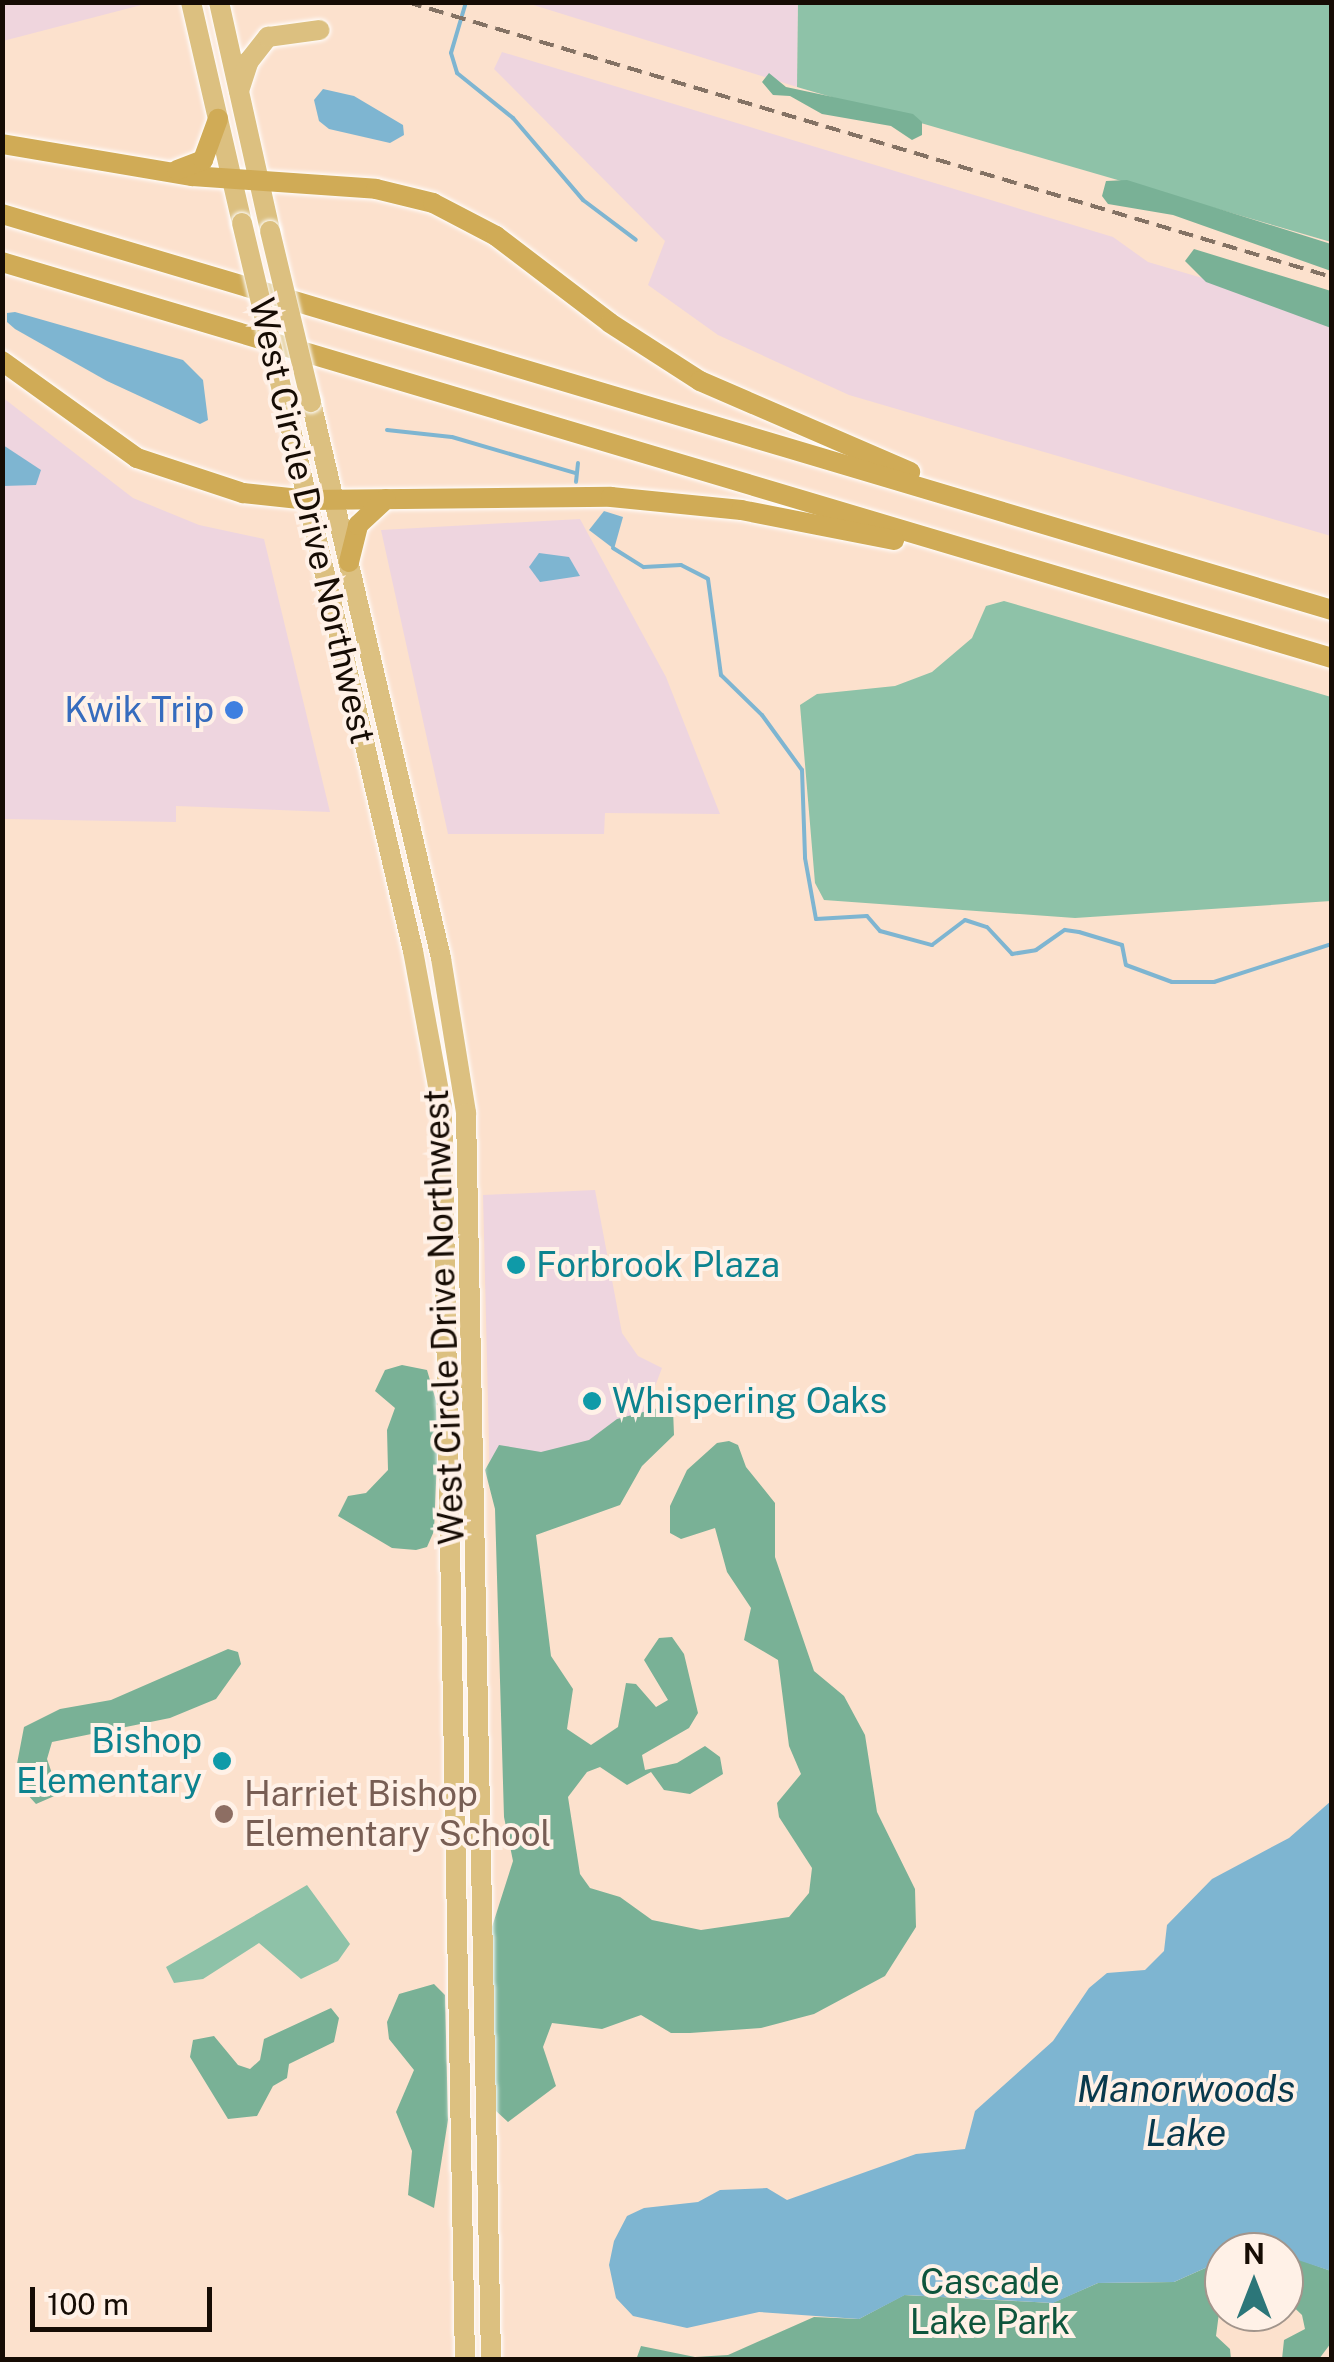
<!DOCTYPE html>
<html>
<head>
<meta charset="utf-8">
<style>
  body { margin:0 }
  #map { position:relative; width:1334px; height:2362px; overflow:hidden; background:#fce1cd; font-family:"Public Sans",sans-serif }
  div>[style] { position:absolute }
  .commercial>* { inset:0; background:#eed5df }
  .industrial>* { inset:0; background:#efd5dd }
  .green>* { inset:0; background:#8ec2a8 }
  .forest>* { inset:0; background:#79b196 }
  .water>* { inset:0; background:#7eb5d1 }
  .stream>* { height:4px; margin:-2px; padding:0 2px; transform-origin:2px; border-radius:2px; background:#7eb5d1 }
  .roads { filter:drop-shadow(0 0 2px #fff) drop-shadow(0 0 2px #fff) }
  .primary>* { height:20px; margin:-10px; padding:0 10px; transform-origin:10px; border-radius:10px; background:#dcc080 }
  .trunk>* { height:20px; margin:-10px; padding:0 10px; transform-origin:10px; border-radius:10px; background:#d0ab56 }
  .rail>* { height:4px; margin-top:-2px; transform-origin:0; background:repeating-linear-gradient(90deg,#847264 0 15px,transparent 0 23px) }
  .bridges { filter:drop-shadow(0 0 2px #fff) drop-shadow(0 0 2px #fff) }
  .primary-bridge>* { height:20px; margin:-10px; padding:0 10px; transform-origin:10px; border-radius:10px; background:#dcc080 }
  .dots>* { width:28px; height:28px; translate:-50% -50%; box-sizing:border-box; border:5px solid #fff1e7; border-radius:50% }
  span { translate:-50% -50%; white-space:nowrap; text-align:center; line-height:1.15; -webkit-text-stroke:8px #fff1e7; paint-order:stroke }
  .street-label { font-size:35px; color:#160c04 }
  .shop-label { font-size:35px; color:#366cbe }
  .right { translate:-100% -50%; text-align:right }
  .culture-label { font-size:35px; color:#0d838f }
  .left { translate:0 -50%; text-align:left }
  .education-label { font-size:35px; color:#785e54 }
  .park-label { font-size:35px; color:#0e553c }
  .water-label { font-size:38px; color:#08394d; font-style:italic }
  .frame { position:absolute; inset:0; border:5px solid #160c04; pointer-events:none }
  .north { position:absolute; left:1204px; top:2232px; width:100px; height:100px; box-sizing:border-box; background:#fff1e7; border:2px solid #a2958c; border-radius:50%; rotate:0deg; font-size:28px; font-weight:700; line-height:40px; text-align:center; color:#160c04 }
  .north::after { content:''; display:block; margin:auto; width:35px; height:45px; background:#2c7679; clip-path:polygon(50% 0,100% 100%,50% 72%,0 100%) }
  .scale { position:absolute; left:30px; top:2287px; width:182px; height:45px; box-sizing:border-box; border:5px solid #160c04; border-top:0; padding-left:12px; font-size:30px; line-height:35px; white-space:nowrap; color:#160c04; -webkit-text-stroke:8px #fff1e7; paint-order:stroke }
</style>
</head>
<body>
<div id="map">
  <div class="commercial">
    <i style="clip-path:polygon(527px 3px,798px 3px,797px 87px)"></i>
    <i style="clip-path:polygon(502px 52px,1113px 237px,1148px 262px,1331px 316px,1331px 536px,849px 395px,718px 335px,648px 285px,665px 241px,494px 69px)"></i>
    <i style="clip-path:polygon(2px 397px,133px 498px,199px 525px,264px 539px,330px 812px,176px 806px,176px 822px,3px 819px)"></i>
    <i style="clip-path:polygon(580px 519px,666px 677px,720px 814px,605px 813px,604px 834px,448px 834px,381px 530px)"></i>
    <i style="clip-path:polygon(595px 1190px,622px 1333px,638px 1356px,662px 1368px,640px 1426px,490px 1485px,483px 1195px)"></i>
  </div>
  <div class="industrial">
    <i style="clip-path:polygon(3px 2px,149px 2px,149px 3px,3px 41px)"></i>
  </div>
  <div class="green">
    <i style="clip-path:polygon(798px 3px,1331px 3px,1331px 242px,797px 87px)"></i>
    <i style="clip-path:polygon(1004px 601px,1331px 697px,1331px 901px,1075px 918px,824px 900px,815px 883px,800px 705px,817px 694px,895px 686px,932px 672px,972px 638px,986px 606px)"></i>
    <i style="clip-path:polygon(307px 1885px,350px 1944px,338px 1961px,301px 1979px,259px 1943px,203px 1979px,174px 1983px,166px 1967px)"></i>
  </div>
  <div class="forest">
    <i style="clip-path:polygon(769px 73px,786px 87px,913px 114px,922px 122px,922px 135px,912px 140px,891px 126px,822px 114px,790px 96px,773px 95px,762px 82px)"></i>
    <i style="clip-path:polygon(1127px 180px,1331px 244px,1331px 271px,1173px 215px,1108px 204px,1102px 196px,1106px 181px)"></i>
    <i style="clip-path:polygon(1194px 249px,1331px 291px,1331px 328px,1206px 282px,1185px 261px)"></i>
    <i style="clip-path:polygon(402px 1365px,427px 1370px,439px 1411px,434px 1531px,427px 1547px,416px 1550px,392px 1548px,338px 1516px,348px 1496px,366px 1493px,388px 1470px,387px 1430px,395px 1408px,375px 1391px,385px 1370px)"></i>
    <i style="clip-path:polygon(662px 1407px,673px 1409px,674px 1435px,642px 1466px,620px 1505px,536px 1535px,551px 1656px,573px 1689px,567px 1729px,591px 1745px,618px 1727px,626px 1683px,636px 1684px,656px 1707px,668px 1700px,644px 1660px,659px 1638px,672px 1637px,684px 1654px,698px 1713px,689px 1728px,642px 1755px,645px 1770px,677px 1763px,705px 1746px,720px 1757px,723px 1774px,690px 1794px,664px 1790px,651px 1772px,627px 1785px,600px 1767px,587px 1772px,568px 1797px,580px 1874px,590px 1888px,620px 1897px,652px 1920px,701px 1930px,789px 1917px,809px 1893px,812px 1868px,779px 1817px,777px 1803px,801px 1774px,789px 1746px,778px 1660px,744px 1640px,751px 1608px,727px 1572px,715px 1528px,681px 1539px,670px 1533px,670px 1506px,687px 1470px,717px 1443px,729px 1441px,738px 1445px,746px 1467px,775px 1503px,775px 1557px,814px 1671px,844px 1696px,865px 1735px,877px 1812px,915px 1889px,916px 1927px,885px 1976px,814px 2014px,761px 2028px,690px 2033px,671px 2033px,641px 2015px,602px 2029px,552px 2023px,543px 2047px,556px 2086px,508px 2122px,495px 2110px,491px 1930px,513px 1861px,504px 1817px,495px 1509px,485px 1470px,499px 1445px,541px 1452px,589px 1440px,617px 1419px)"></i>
    <i style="clip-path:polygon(228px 1649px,238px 1652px,241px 1664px,216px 1699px,170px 1718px,52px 1742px,47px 1759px,59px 1794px,36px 1804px,26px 1793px,16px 1769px,24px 1727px,60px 1709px,111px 1700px)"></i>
    <i style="clip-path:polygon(434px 1984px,445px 1995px,448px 2120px,434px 2208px,408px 2195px,412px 2151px,396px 2112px,414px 2070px,389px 2039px,387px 2022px,399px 1994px)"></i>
    <i style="clip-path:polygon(331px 2008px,339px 2018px,334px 2042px,289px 2064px,287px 2078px,273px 2086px,257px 2116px,228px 2119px,190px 2057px,193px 2040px,214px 2036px,238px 2065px,250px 2069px,260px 2060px,264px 2039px)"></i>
    <i style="clip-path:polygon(1298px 2259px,1331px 2271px,1331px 2343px,1319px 2359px,1282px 2359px,1284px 2340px,1305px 2329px,1302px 2315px,1284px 2298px,1284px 2274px)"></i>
    <i style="clip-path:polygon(1212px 2265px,1224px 2275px,1216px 2336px,1230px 2349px,1231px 2359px,636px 2360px,641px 2346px,695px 2357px,728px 2355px,814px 2317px,859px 2319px,904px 2295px,1052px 2303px,1098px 2283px,1174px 2282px)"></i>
  </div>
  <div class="water">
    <i style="clip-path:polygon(323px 89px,354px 96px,403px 125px,404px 135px,390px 143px,329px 129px,319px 121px,314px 100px)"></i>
    <i style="clip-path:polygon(15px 312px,183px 360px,203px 380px,208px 420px,200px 424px,107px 381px,15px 329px,7px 322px,7px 313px)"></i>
    <i style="clip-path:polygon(3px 445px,41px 470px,36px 485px,3px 486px)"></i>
    <i style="clip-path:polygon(604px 511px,623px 517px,614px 549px,589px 530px)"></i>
    <i style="clip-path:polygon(539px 553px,569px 557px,580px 576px,540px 582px,529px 567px)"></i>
    <i style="clip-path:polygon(1331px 1801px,1331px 2271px,1298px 2260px,1284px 2267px,1284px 2252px,1224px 2252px,1224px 2275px,1212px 2265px,1174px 2282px,1098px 2283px,1053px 2303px,905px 2295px,859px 2319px,759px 2312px,687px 2328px,633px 2316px,616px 2298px,609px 2265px,614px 2241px,627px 2216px,644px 2208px,698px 2202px,720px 2190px,767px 2188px,787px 2200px,916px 2154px,965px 2149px,975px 2111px,1053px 2041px,1089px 1988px,1107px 1973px,1145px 1970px,1164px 1951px,1167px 1925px,1212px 1879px,1289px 1838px)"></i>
  </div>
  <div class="stream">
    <i style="left:466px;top:2px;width:53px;rotate:106.4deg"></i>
    <i style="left:451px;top:53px;width:21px;rotate:73deg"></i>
    <i style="left:457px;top:73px;width:72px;rotate:38.8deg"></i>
    <i style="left:513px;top:118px;width:108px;rotate:49.5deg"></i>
    <i style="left:583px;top:200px;width:66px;rotate:37deg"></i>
    <i style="left:387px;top:430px;width:65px;rotate:6.1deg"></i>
    <i style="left:452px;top:437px;width:128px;rotate:16.3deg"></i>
    <i style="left:576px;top:482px;width:19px;rotate:-84deg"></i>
    <i style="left:613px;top:548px;width:36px;rotate:32deg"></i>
    <i style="left:644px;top:567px;width:37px;rotate:-3deg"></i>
    <i style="left:681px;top:565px;width:30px;rotate:27deg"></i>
    <i style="left:708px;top:579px;width:97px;rotate:82.3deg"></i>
    <i style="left:721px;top:675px;width:57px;rotate:44.3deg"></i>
    <i style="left:762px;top:715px;width:68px;rotate:54deg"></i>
    <i style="left:802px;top:770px;width:88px;rotate:88deg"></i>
    <i style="left:805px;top:858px;width:62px;rotate:79.8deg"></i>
    <i style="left:816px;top:919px;width:51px;rotate:-3.4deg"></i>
    <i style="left:867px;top:916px;width:20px;rotate:49deg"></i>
    <i style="left:880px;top:931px;width:54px;rotate:15.1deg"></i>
    <i style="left:932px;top:945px;width:41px;rotate:-37.1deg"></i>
    <i style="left:965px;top:920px;width:23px;rotate:18deg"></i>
    <i style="left:987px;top:927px;width:37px;rotate:47deg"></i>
    <i style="left:1012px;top:954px;width:24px;rotate:-9deg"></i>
    <i style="left:1036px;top:950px;width:35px;rotate:-35deg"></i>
    <i style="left:1065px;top:930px;width:14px;rotate:8deg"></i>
    <i style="left:1079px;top:932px;width:45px;rotate:16.8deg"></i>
    <i style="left:1122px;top:945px;width:20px;rotate:79deg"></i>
    <i style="left:1126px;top:965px;width:49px;rotate:20.3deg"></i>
    <i style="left:1172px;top:982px;width:42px"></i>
    <i style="left:1214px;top:982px;width:124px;rotate:-17.9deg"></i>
  </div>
  <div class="roads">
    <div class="primary">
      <i style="left:191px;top:2px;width:227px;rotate:77deg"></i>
      <i style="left:219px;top:2px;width:235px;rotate:77.4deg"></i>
      <i style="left:239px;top:91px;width:32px;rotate:-72deg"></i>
      <i style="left:249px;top:61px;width:31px;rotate:-52deg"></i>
      <i style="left:268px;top:37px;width:52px;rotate:-7.7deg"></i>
      <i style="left:283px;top:395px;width:571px;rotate:76.84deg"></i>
      <i style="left:413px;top:951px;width:159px;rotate:79.5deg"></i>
      <i style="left:442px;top:1107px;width:1253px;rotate:88.95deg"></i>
      <i style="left:311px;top:402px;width:571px;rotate:76.84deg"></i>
      <i style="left:441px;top:958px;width:157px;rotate:80.8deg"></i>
      <i style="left:466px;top:1113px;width:1247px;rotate:88.85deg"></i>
    </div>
    <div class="trunk">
      <i style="left:2px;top:144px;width:193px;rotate:9.6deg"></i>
      <i style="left:192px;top:176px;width:184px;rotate:4deg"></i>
      <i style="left:376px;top:189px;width:59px;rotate:13.8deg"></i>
      <i style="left:433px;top:203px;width:71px;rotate:27.6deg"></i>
      <i style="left:496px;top:236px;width:143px;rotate:37.3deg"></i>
      <i style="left:610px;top:323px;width:107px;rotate:32.8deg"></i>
      <i style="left:700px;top:381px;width:229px;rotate:23.4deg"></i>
      <i style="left:177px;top:170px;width:28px;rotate:-21deg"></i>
      <i style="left:203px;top:160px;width:44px;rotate:-69.9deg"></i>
      <i style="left:2px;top:214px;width:1388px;rotate:16.58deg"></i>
      <i style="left:2px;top:262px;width:1388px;rotate:16.58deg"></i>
      <i style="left:2px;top:361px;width:166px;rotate:35.7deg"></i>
      <i style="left:137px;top:458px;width:112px;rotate:18.3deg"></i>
      <i style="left:243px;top:493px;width:66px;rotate:6.1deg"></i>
      <i style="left:309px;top:500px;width:302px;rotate:-0.6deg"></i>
      <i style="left:611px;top:497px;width:131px;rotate:5.7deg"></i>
      <i style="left:741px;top:510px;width:156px;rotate:11.1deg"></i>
      <i style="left:349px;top:562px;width:38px;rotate:-76deg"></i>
      <i style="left:358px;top:525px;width:38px;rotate:-43deg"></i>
    </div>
  </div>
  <div class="rail">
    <i style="left:407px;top:2px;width:965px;rotate:16.56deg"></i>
  </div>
  <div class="bridges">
    <div class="primary-bridge">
      <i style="left:242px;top:223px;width:177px;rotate:76.6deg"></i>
      <i style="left:270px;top:231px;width:176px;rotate:76.5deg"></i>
    </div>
  </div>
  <div class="dots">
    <i style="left:234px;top:710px;background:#3f7fe0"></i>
    <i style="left:516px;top:1265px;background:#0f9aa8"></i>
    <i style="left:592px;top:1401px;background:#0f9aa8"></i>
    <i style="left:222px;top:1761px;background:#0f9aa8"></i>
    <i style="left:224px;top:1814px;background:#8d6e63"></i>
  </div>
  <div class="street-label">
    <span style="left:312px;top:521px;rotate:77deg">West Circle Drive Northwest</span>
    <span style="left:444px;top:1317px;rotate:-92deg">West Circle Drive Northwest</span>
  </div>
  <div class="shop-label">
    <span class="right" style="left:214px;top:710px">Kwik Trip</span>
  </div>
  <div class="culture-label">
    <span class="left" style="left:536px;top:1265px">Forbrook Plaza</span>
    <span class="left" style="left:612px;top:1401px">Whispering Oaks</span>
    <span class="right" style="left:202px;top:1761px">Bishop<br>Elementary</span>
  </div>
  <div class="education-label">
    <span class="left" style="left:244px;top:1814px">Harriet Bishop<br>Elementary School</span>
  </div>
  <div class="park-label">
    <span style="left:990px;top:2302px">Cascade<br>Lake Park</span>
  </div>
  <div class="water-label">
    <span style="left:1186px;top:2111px">Manorwoods<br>Lake</span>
  </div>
  <div class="frame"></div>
  <div class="north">N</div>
  <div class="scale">100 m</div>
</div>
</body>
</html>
